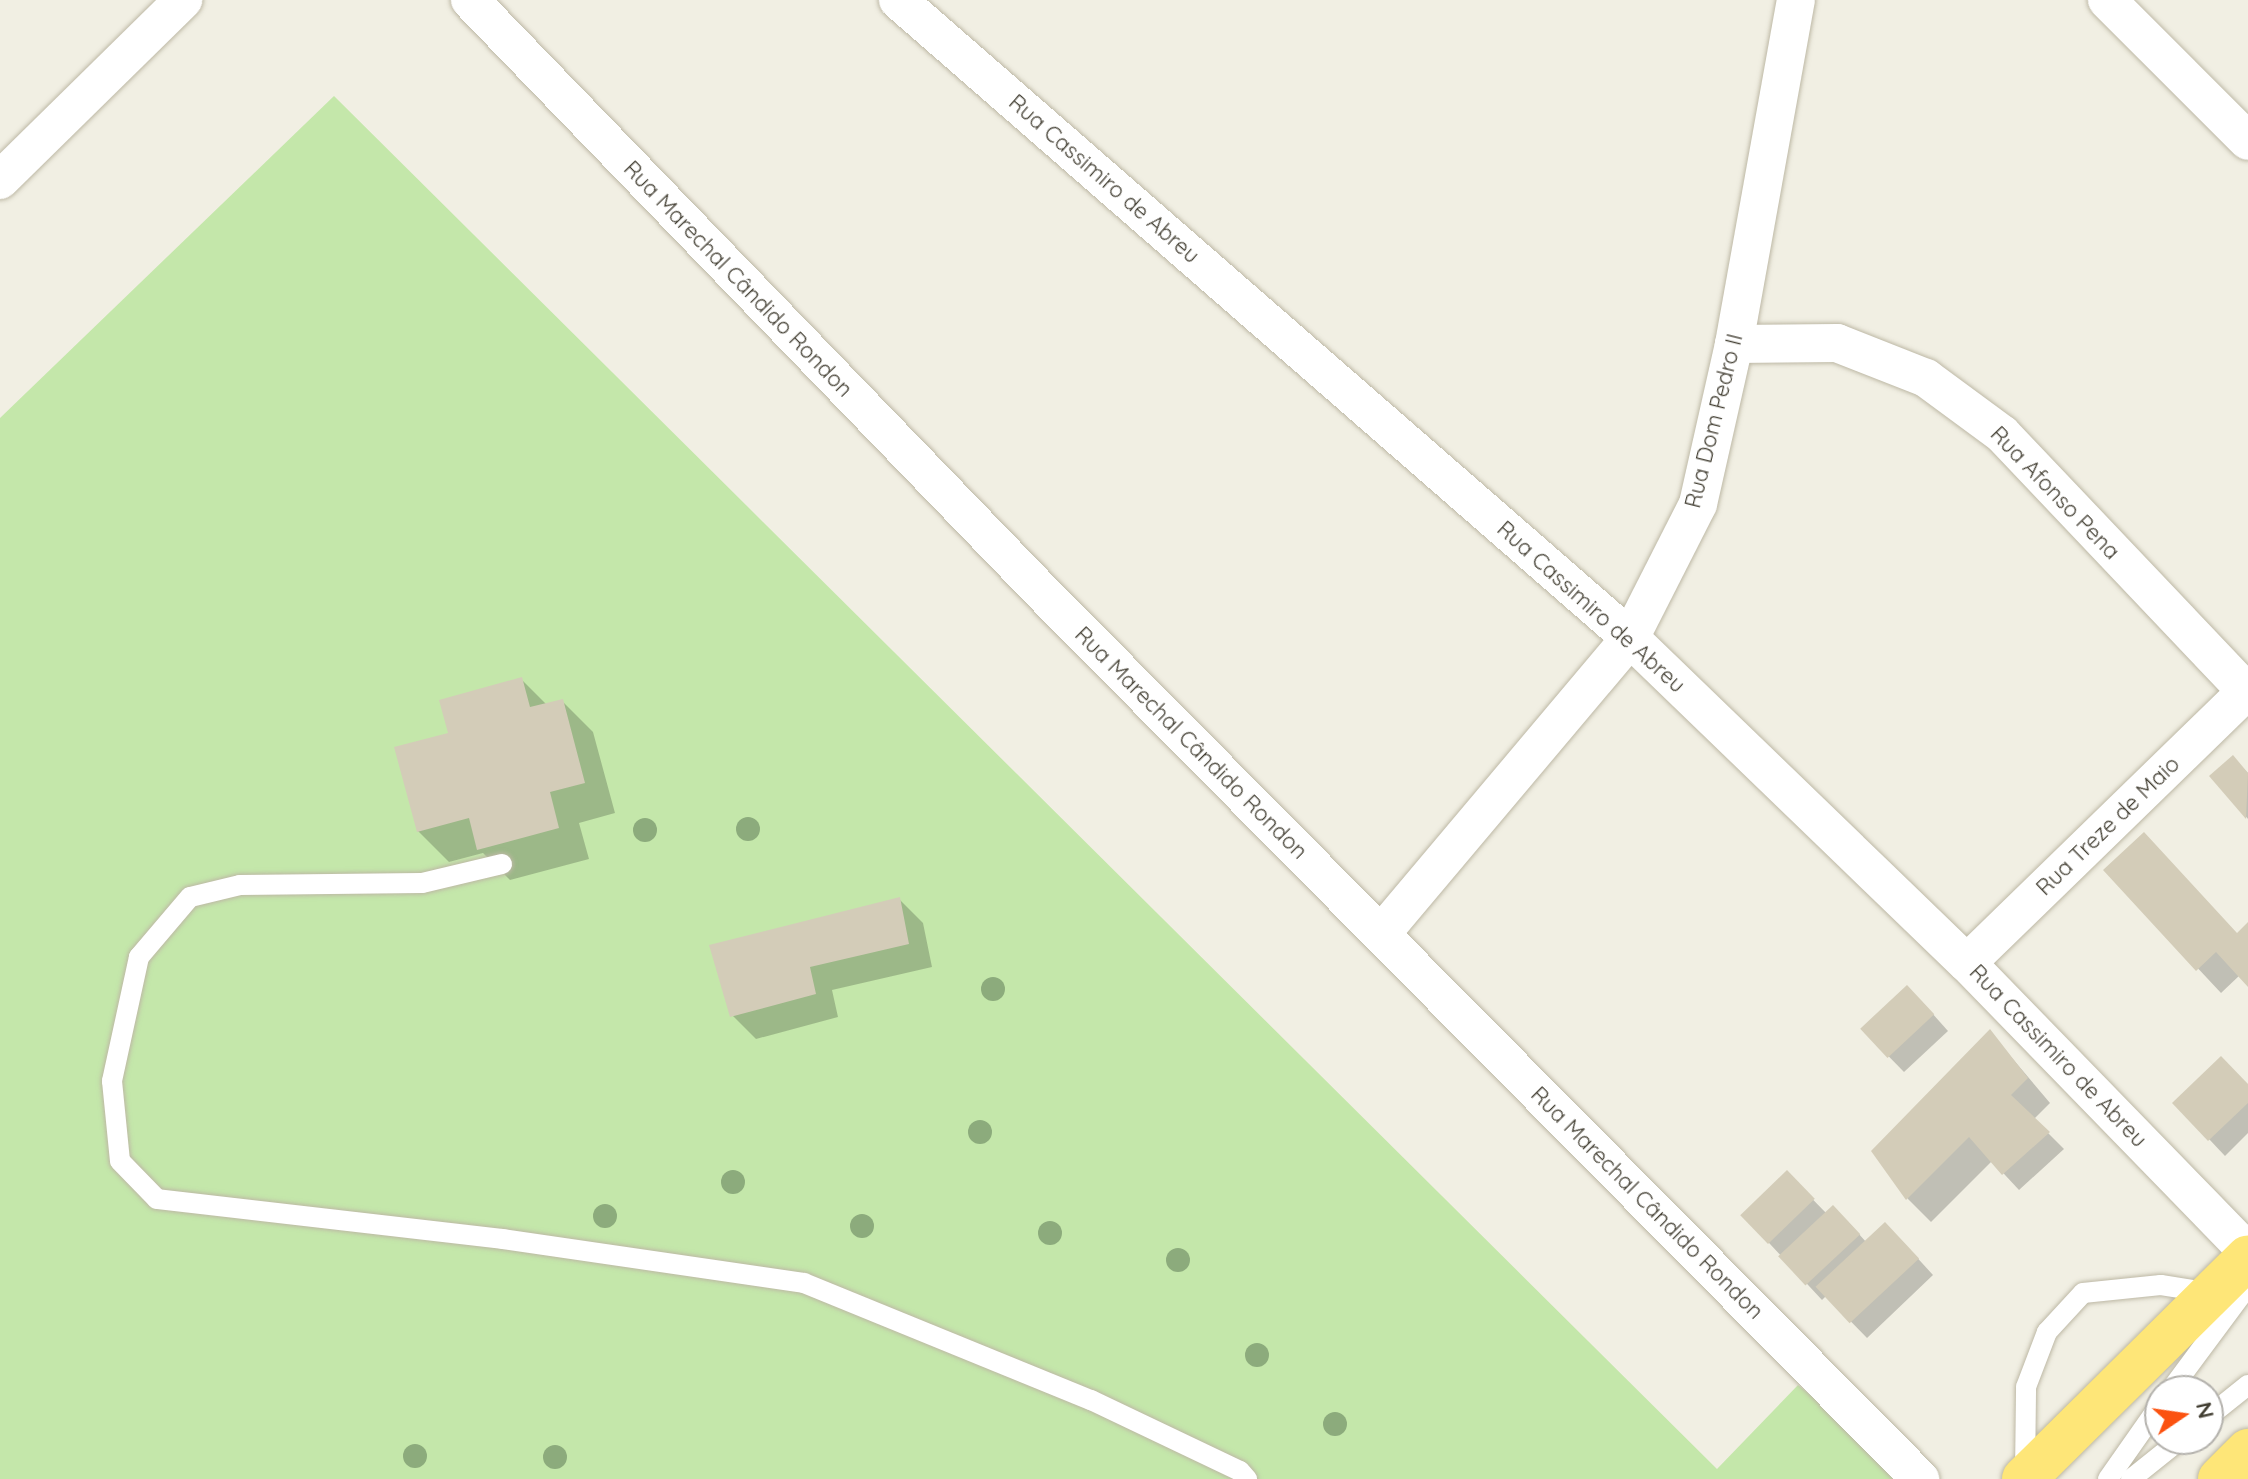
<!DOCTYPE html>
<html>
<head>
<meta charset="utf-8">
<style>
  body { margin:0 }
  #map { position:relative; width:2248px; height:1479px; overflow:hidden; background:#f1efe3; font-family:Quicksand,sans-serif }
  div>[style] { position:absolute }
  .green>* { inset:0; background:#c4e7aa }
  .shadow>* { inset:0; background:#0003 }
  .building>* { inset:0; background:#d3ccb8; transform-origin:0 0 }
  .roads { filter:drop-shadow(0 0 2px #bdb8a5) drop-shadow(0 0 2px #bdb8a5) }
  .service>* { height:20px; margin:-10px; padding:0 10px; transform-origin:10px; border-radius:10px; background:#fff }
  .minor>* { height:38px; margin:-19px; padding:0 19px; transform-origin:19px; border-radius:19px; background:#fff }
  .trunk>* { height:44px; margin:-22px; padding:0 22px; transform-origin:22px; border-radius:22px; background:#fee678 }
  .trees>* { width:24px; height:24px; margin:-12px; border-radius:50%; background:#8cab7c }
  span { translate:-50% -50%; white-space:nowrap; text-align:center; line-height:1.15; -webkit-text-stroke:8px #fff; paint-order:stroke }
  .street-label { font-size:22px; color:#433f33 }
  .north { position:absolute; left:2144px; top:1375px; width:80px; height:80px; box-sizing:border-box; background:#fff; border:2px solid #b4b2ad; border-radius:50%; rotate:77deg; font-size:22px; font-weight:700; line-height:32px; text-align:center; color:#433f33 }
  .north::after { content:''; display:block; margin:auto; width:28px; height:36px; background:#fb5210; clip-path:polygon(50% 0,100% 100%,50% 72%,0 100%) }
</style>
</head>
<body>
<div id="map">
  <div class="green">
    <i style="clip-path:polygon(334px 96px,1717px 1469px,1798px 1385px,1913px 1479px,0 1479px,0 418px)"></i>
  </div>
  <div class="shadow">
    <i style="clip-path:polygon(522px 680px,547px 705px,562px 701px,593px 732px,615px 813px,579px 823px,589px 859px,510px 880px,483px 853px,449px 862px,418px 831px,450px 734px)"></i>
    <i style="clip-path:polygon(2233px 758px,2248px 773px,2248px 819px,2212px 776px)"></i>
    <i style="clip-path:polygon(2106px 870px,2238px 935px,2248px 925px,2248px 984px,2240px 975px,2221px 993px)"></i>
    <i style="clip-path:polygon(899px 899px,923px 923px,932px 967px,832px 990px,838px 1017px,756px 1039px,732px 1015px)"></i>
    <i style="clip-path:polygon(1923px 1003px,1948px 1031px,1904px 1072px,1862px 1029px)"></i>
    <i style="clip-path:polygon(1990px 1032px,2050px 1103px,2034px 1119px,2064px 1149px,2019px 1190px,1992px 1161px,1931px 1222px,1908px 1199px,1874px 1151px)"></i>
    <i style="clip-path:polygon(2248px 1086px,2248px 1133px,2225px 1156px,2175px 1103px)"></i>
    <i style="clip-path:polygon(1787px 1173px,1827px 1214px,1849px 1223px,1867px 1243px,1901px 1240px,1933px 1275px,1867px 1338px,1826px 1296px,1822px 1300px,1744px 1216px)"></i>
  </div>
  <div class="building">
    <i style="clip-path:polygon(522px 677px,530px 707px,563px 699px,585px 783px,550px 792px,559px 828px,477px 850px,469px 818px,417px 832px,394px 747px,448px 733px,439px 700px)"></i>
    <i style="clip-path:polygon(2233px 755px,2248px 773px,2246px 819px,2209px 776px)"></i>
    <i style="clip-path:polygon(2144px 832px,2237px 933px,2248px 922px,2248px 987px,2216px 952px,2196px 971px,2103px 870px)"></i>
    <i style="clip-path:polygon(900px 897px,909px 944px,810px 967px,816px 994px,730px 1017px,709px 945px)"></i>
    <i style="left:1907px;top:985px;width:40px;height:64px;rotate:47deg"></i>
    <i style="clip-path:polygon(1990px 1029px,2028px 1078px,2011px 1095px,2050px 1132px,2002px 1175px,1969px 1137px,1906px 1200px,1871px 1151px)"></i>
    <i style="clip-path:polygon(2221px 1056px,2248px 1084px,2248px 1103px,2208px 1141px,2172px 1103px)"></i>
    <i style="left:1787px;top:1170px;width:40px;height:65px;rotate:46deg"></i>
    <i style="left:1833px;top:1205px;width:40px;height:75px;rotate:47deg"></i>
    <i style="left:1885px;top:1222px;width:50px;height:95px;rotate:47deg"></i>
  </div>
  <div class="roads">
    <div class="service">
      <i style="left:502px;top:864px;width:82px;rotate:166.6deg"></i>
      <i style="left:422px;top:883px;width:182px;rotate:179.4deg"></i>
      <i style="left:240px;top:885px;width:51px;rotate:166.5deg"></i>
      <i style="left:190px;top:897px;width:79px;rotate:130.4deg"></i>
      <i style="left:139px;top:957px;width:127px;rotate:102.3deg"></i>
      <i style="left:112px;top:1081px;width:80px;rotate:84.3deg"></i>
      <i style="left:120px;top:1161px;width:53px;rotate:45.8deg"></i>
      <i style="left:157px;top:1199px;width:348px;rotate:6.6deg"></i>
      <i style="left:503px;top:1239px;width:304px;rotate:8.3deg"></i>
      <i style="left:804px;top:1283px;width:310px;rotate:22.2deg"></i>
      <i style="left:1091px;top:1400px;width:165px;rotate:25.5deg"></i>
      <i style="left:1240px;top:1471px;width:11px;rotate:49deg"></i>
      <i style="left:2170px;top:1391px;width:131px;rotate:-53.4deg"></i>
      <i style="left:2208px;top:1417px;width:51px;rotate:-38.7deg"></i>
      <i style="left:2025px;top:1474px;width:87px;rotate:-89.3deg"></i>
      <i style="left:2026px;top:1387px;width:59px;rotate:-69.1deg"></i>
      <i style="left:2047px;top:1332px;width:53px;rotate:-47.3deg"></i>
      <i style="left:2083px;top:1293px;width:78px;rotate:-5.9deg"></i>
      <i style="left:2161px;top:1285px;width:52px;rotate:8.9deg"></i>
      <i style="left:2108px;top:1479px;width:90px;rotate:-54.9deg"></i>
      <i style="left:2131px;top:1479px;width:64px;rotate:-38.7deg"></i>
    </div>
    <div class="minor">
      <i style="left:470px;top:0;width:815px;rotate:45.99deg"></i>
      <i style="left:1036px;top:586px;width:1257px;rotate:45.29deg"></i>
      <i style="left:898px;top:0;width:971px;rotate:41.07deg"></i>
      <i style="left:1630px;top:638px;width:468px;rotate:44deg"></i>
      <i style="left:1967px;top:963px;width:403px;rotate:45.8deg"></i>
      <i style="left:2107px;top:0;width:199px;rotate:45deg"></i>
      <i style="left:0;top:180px;width:257px;rotate:-44.5deg"></i>
      <i style="left:1734px;top:344px;width:103px;rotate:-0.6deg"></i>
      <i style="left:1837px;top:343px;width:96px;rotate:21.5deg"></i>
      <i style="left:1926px;top:378px;width:94px;rotate:36.4deg"></i>
      <i style="left:2002px;top:434px;width:354px;rotate:46.5deg"></i>
      <i style="left:1381px;top:934px;width:387px;rotate:-49.9deg"></i>
      <i style="left:1630px;top:638px;width:150px;rotate:-63.1deg"></i>
      <i style="left:1698px;top:504px;width:164px;rotate:-77.3deg"></i>
      <i style="left:1734px;top:344px;width:350px;rotate:-79.8deg"></i>
      <i style="left:1967px;top:963px;width:392px;rotate:-44.2deg"></i>
    </div>
    <div class="trunk">
      <i style="left:2024px;top:1479px;width:315px;rotate:-44.7deg"></i>
      <i style="left:2220px;top:1479px;width:40px;rotate:-45deg"></i>
    </div>
  </div>
  <div class="trees">
    <i style="left:748px;top:829px"></i>
    <i style="left:645px;top:830px"></i>
    <i style="left:993px;top:989px"></i>
    <i style="left:980px;top:1132px"></i>
    <i style="left:733px;top:1182px"></i>
    <i style="left:605px;top:1216px"></i>
    <i style="left:862px;top:1226px"></i>
    <i style="left:1050px;top:1233px"></i>
    <i style="left:1178px;top:1260px"></i>
    <i style="left:1257px;top:1355px"></i>
    <i style="left:1335px;top:1424px"></i>
    <i style="left:415px;top:1456px"></i>
    <i style="left:555px;top:1457px"></i>
  </div>
  <div class="street-label">
    <span style="left:1104px;top:179px;rotate:41deg">Rua Cassimiro de Abreu</span>
    <span style="left:738px;top:279px;rotate:46deg">Rua Marechal Cândido Rondon</span>
    <span style="left:1714px;top:421px;rotate:-76deg">Rua Dom Pedro II</span>
    <span style="left:2055px;top:493px;rotate:46deg">Rua Afonso Pena</span>
    <span style="left:1591px;top:607px;rotate:42deg">Rua Cassimiro de Abreu</span>
    <span style="left:1191px;top:743px;rotate:45deg">Rua Marechal Cândido Rondon</span>
    <span style="left:2108px;top:826px;rotate:-44deg">Rua Treze de Maio</span>
    <span style="left:2058px;top:1056px;rotate:46deg">Rua Cassimiro de Abreu</span>
    <span style="left:1647px;top:1203px;rotate:45deg">Rua Marechal Cândido Rondon</span>
  </div>
  <div class="north">N</div>
</div>
</body>
</html>
